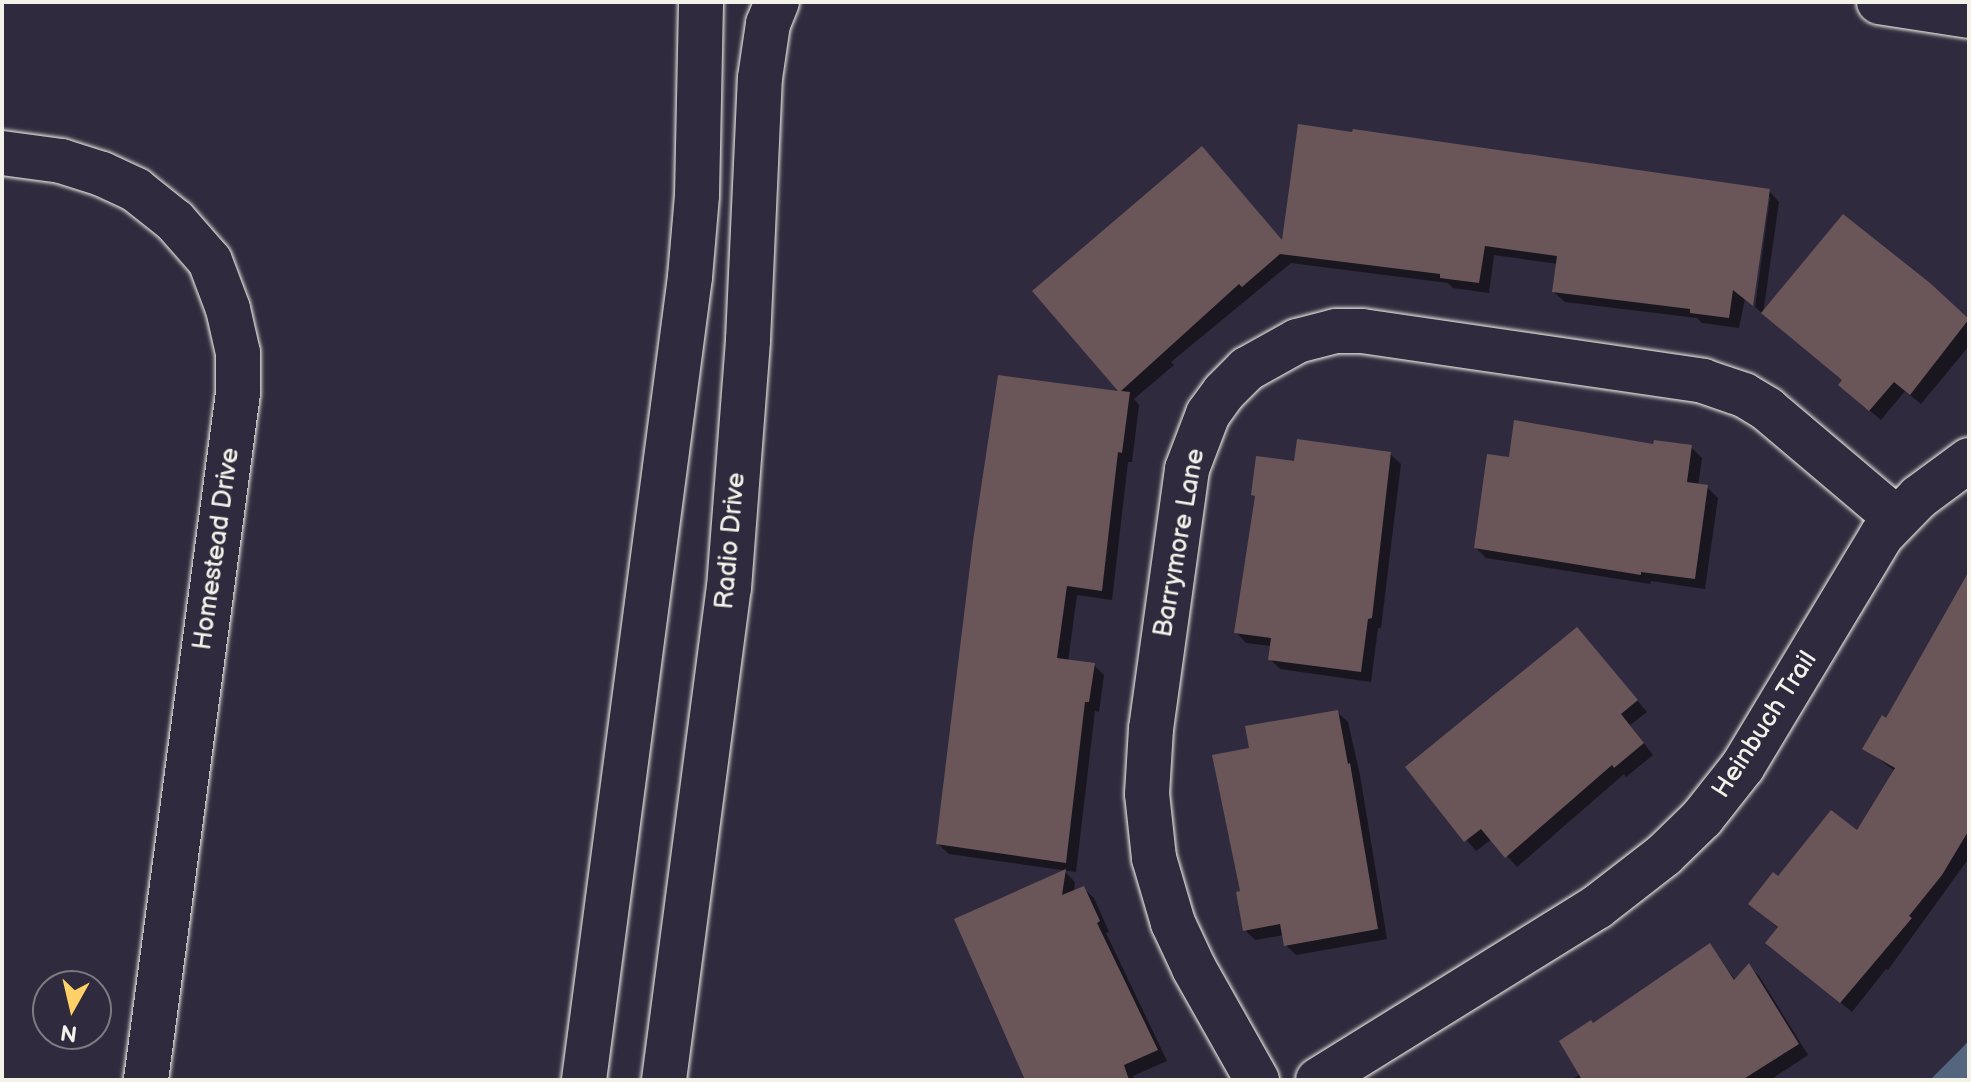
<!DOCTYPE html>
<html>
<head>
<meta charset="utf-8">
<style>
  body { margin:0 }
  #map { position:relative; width:1971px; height:1082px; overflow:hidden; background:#2f2a3d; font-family:"Balsamiq Sans",sans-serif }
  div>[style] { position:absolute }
  .water>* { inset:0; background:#53667e }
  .shadow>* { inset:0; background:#0007 }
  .building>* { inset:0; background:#6a5658 }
  .roads { filter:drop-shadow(0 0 2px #f4f1e8) drop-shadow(0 0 2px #f4f1e8) }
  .minor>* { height:44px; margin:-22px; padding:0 22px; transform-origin:22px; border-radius:22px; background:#2f2a3d }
  .major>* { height:44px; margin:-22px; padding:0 22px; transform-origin:22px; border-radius:22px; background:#2f2a3d }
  span { translate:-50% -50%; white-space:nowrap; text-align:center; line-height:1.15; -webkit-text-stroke:8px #2f2a3d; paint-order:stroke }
  .street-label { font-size:26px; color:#f4f1e8 }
  .frame { position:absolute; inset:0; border:4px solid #f4f1e8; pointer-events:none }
  .north { position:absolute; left:32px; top:970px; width:80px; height:80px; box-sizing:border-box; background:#2f2a3d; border:2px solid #7e7a81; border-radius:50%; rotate:188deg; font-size:22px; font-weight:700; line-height:32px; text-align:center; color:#f4f1e8 }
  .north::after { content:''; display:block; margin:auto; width:28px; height:36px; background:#ffd166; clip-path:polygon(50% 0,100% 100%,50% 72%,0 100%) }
</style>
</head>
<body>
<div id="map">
  <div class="water">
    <i style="clip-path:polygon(1969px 1040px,1969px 1080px,1930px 1080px,1964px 1046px)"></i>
  </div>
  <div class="shadow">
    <i style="clip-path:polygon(1201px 149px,1283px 243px,1769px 191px,1779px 202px,1763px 314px,1755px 307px,1770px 197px,1766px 197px,1739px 328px,1702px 323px,1697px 318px,1565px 302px,1554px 292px,1558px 264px,1494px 255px,1489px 293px,1453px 288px,1448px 283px,1291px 263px,1171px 362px,1174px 365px,1134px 399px,1139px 405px,1132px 462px,1128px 462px,1112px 600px,1077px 595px,1068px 662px,1094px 665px,1104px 675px,1099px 712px,1095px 711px,1076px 872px,949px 854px,938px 844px,1123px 394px,1035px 292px)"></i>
    <i style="clip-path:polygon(1929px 285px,1969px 322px,1969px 346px,1921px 404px,1905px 391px,1881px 420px,1851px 395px)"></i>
    <i style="clip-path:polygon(1655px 447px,1691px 447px,1702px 458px,1698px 486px,1707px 487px,1718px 498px,1705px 589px,1651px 581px,1650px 584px,1486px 558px,1476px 548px,1510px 460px)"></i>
    <i style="clip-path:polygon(1390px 454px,1401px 464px,1381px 628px,1378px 628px,1371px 682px,1280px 669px,1270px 659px,1272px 646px,1246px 643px,1236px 632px,1257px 498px,1253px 494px,1296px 463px)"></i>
    <i style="clip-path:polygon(1969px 607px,1969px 858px,1888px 970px,1886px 969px,1852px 1012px,1767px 943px,1779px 929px,1751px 904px,1857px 833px,1895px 771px,1864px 748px)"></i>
    <i style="clip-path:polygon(1587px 640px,1647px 712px,1630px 725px,1653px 755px,1626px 777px,1624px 774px,1517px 867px,1492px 839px,1476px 851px,1408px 768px)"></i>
    <i style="clip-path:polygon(1337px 712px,1348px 722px,1360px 775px,1387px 939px,1296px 955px,1286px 945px,1284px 935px,1255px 940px,1245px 930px,1242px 893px,1251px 750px)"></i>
    <i style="clip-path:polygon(1065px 872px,1075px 882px,1074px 892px,1083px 888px,1094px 898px,1109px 932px,1106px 933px,1167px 1061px,1133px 1076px,1134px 1080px,1027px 1080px)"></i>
    <i style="clip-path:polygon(1710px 946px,1736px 981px,1749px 966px,1759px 976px,1808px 1055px,1770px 1080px,1571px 1080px,1581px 1074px,1594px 1025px)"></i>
  </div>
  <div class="building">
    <i style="clip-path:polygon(1298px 124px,1352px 132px,1353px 129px,1770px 189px,1753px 306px,1733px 290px,1729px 318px,1690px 313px,1690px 309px,1552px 292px,1557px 256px,1485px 246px,1479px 283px,1440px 278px,1440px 274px,1280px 254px,1242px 287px,1239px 284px,1121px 391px,1130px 392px,1122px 453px,1118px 452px,1102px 591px,1067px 586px,1057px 658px,1095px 663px,1089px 702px,1085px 702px,1066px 863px,936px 844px,973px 541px,998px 375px,1118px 391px,1032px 291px,1202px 146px,1282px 240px)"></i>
    <i style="clip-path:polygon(1843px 214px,1930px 283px,1969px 319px,1910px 395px,1894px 382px,1869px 411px,1838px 385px,1842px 380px,1761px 313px)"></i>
    <i style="clip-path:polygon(1514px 420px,1653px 444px,1654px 440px,1692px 445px,1687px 482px,1708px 485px,1695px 579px,1641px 572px,1641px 575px,1474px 548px,1487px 454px,1509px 457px)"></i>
    <i style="clip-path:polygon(1297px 439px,1391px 452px,1372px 618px,1368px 619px,1361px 672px,1268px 660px,1271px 638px,1234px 633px,1255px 496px,1251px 495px,1256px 456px,1294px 461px)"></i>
    <i style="clip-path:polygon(1969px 571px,1969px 830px,1942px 875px,1909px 916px,1912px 918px,1840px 1003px,1765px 943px,1778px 927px,1748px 904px,1773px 872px,1778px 876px,1831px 810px,1857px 830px,1895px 768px,1862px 749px,1882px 715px,1886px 718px)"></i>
    <i style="clip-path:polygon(1577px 627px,1638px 700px,1621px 714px,1644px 743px,1614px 768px,1612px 765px,1505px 858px,1481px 829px,1464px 842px,1405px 767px)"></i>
    <i style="clip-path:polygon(1338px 710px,1348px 764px,1350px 763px,1378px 929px,1284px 946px,1280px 924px,1243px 931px,1236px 892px,1240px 891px,1212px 755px,1249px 748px,1245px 726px)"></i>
    <i style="clip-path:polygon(1066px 869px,1062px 895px,1084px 886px,1100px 921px,1097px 923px,1158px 1050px,1124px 1065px,1129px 1080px,1025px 1080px,954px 919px)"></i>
    <i style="clip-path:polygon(1710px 943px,1734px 980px,1749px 963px,1799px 1044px,1742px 1080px,1582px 1080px,1559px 1041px,1591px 1020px,1593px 1023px)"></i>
  </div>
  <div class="roads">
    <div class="minor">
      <i style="left:2px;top:153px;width:60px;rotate:7.7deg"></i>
      <i style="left:61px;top:161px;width:43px;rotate:17.6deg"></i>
      <i style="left:102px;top:174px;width:38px;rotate:25deg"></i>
      <i style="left:136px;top:190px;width:50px;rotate:38.5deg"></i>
      <i style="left:175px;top:221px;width:53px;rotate:48.8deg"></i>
      <i style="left:210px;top:261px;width:51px;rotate:69.4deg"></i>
      <i style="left:228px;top:309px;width:45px;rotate:77.2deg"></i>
      <i style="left:238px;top:353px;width:40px;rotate:90deg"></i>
      <i style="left:238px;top:393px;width:693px;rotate:97.63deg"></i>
      <i style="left:1257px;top:1080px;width:129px;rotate:-119.4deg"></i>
      <i style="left:1194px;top:968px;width:50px;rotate:-115deg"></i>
      <i style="left:1173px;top:923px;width:68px;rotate:-106.3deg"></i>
      <i style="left:1154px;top:858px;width:64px;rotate:-96.2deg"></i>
      <i style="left:1147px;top:794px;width:65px;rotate:-86.5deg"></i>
      <i style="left:1151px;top:729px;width:262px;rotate:-82.1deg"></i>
      <i style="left:1187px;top:469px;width:59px;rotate:-69.1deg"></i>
      <i style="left:1208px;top:414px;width:27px;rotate:-54deg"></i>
      <i style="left:1224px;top:392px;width:33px;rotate:-45deg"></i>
      <i style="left:1247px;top:369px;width:57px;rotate:-29.2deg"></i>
      <i style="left:1297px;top:341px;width:40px;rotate:-14.4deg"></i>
      <i style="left:1336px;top:331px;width:26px"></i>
      <i style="left:1362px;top:331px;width:345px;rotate:8.3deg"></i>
      <i style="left:1703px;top:381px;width:43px;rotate:18.9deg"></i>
      <i style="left:1744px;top:395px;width:27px;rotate:31deg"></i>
      <i style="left:1767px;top:409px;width:169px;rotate:40.2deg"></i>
      <i style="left:1318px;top:1080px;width:328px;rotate:-31.8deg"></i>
      <i style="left:1597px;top:907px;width:85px;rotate:-37.8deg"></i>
      <i style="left:1664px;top:855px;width:53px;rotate:-44.2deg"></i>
      <i style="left:1702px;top:818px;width:66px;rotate:-51.7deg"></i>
      <i style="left:1743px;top:766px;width:270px;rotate:-59deg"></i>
      <i style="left:1882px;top:535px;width:53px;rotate:-45.8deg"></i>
      <i style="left:1919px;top:497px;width:62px;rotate:-36.5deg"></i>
    </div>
    <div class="major">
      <i style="left:1879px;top:2px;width:91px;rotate:8.8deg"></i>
      <i style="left:584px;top:1080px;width:810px;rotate:-82.48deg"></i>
      <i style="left:690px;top:277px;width:82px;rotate:-85.1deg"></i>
      <i style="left:697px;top:195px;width:193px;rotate:-88.8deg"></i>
      <i style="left:664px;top:1080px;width:496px;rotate:-82.5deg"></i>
      <i style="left:729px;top:588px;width:249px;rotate:-85.6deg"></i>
      <i style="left:748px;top:340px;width:262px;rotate:-87.4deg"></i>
      <i style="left:760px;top:78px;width:55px;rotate:-81.6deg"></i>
      <i style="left:768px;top:24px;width:24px;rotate:-68deg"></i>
    </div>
  </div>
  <div class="street-label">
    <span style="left:731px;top:541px;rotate:-85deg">Radio Drive</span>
    <span style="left:1180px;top:543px;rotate:-80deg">Barrymore Lane</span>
    <span style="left:217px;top:549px;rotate:-82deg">Homestead Drive</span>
    <span style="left:1765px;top:725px;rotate:-57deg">Heinbuch Trail</span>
  </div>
  <div class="frame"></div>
  <div class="north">N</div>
</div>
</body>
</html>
